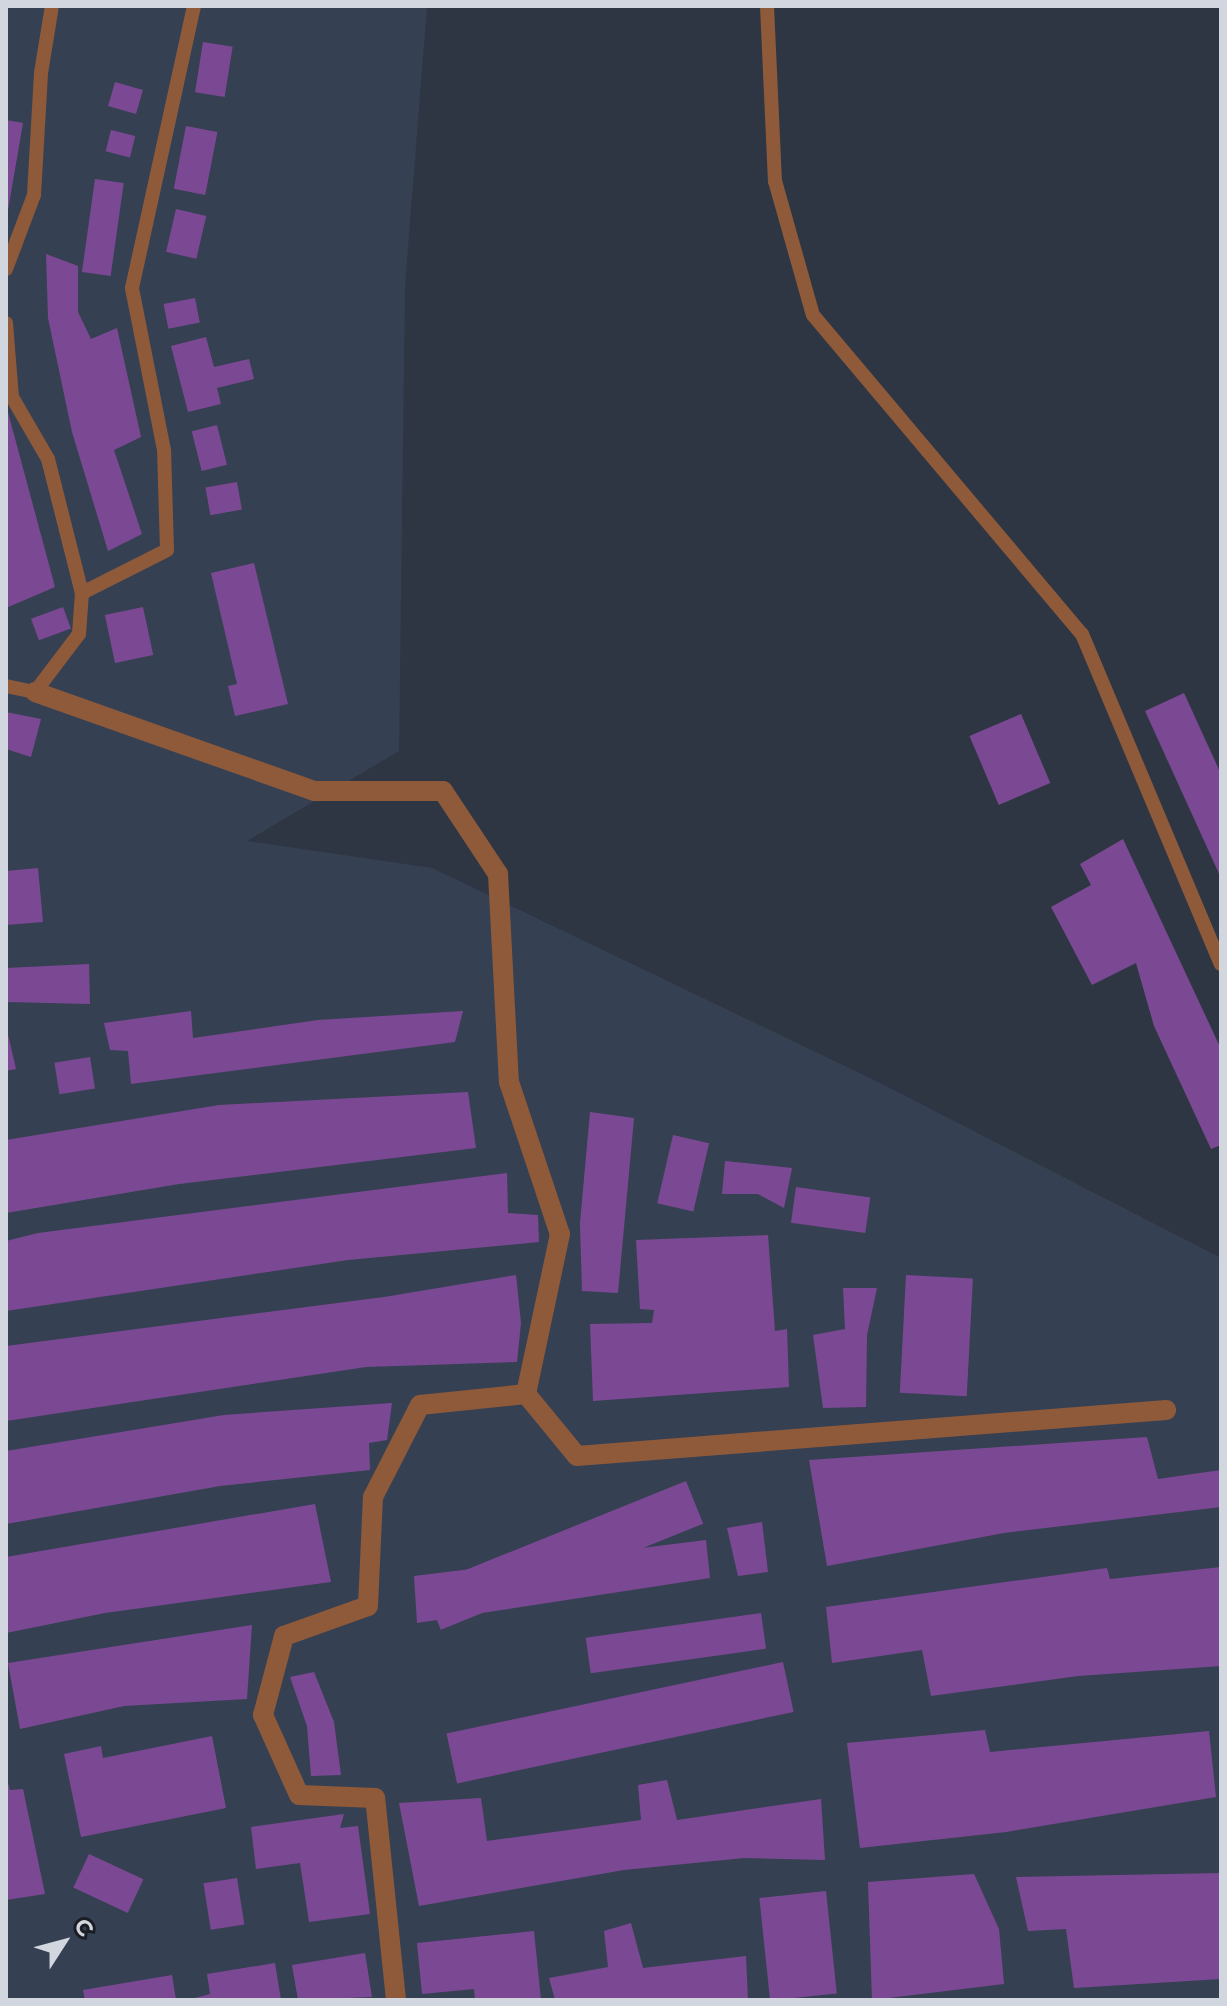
<!DOCTYPE html>
<html>
<head>
<meta charset="utf-8">
<style>
  body { margin:0 }
  #map { position:relative; width:1227px; height:2006px; overflow:hidden; background:#2f3643; font-family:Montserrat,sans-serif }
  div>[style] { position:absolute }
  .built>* { inset:0; background:#364053 }
  .building>* { inset:0; background:#7b4993; transform-origin:0 0 }
  .lane>* { height:14px; margin:-7px; padding:0 7px; transform-origin:7px; border-radius:7px; background:#8f5a3a }
  .street>* { height:20px; margin:-10px; padding:0 10px; transform-origin:10px; border-radius:10px; background:#8f5a3a }
  span { translate:-50% -50%; white-space:nowrap; text-align:center; line-height:1.15; -webkit-text-stroke:8px #1a1e24; paint-order:stroke }
  .frame { position:absolute; inset:0; border:8px solid #d2d7df; pointer-events:none }
  .north { position:absolute; left:24px; top:1902px; width:80px; height:80px; -webkit-text-stroke:6px #1a1e24; paint-order:stroke; rotate:54deg; font-size:22px; font-weight:700; line-height:32px; text-align:center; color:#d2d7df }
  .north::after { content:''; display:block; margin:auto; width:28px; height:36px; background:#d2d7df; clip-path:polygon(50% 0,100% 100%,50% 72%,0 100%) }
</style>
</head>
<body>
<div id="map">
  <div class="built">
    <i style="clip-path:polygon(6px 6px,427px 6px,405px 286px,399px 751px,247px 841px,432px 868px,880px 1083px,1221px 1258px,1221px 2000px,6px 2000px)"></i>
  </div>
  <div class="building">
    <i style="left:203px;top:42px;width:30px;height:51px;rotate:9deg"></i>
    <i style="left:115px;top:82px;width:29px;height:25px;rotate:16deg"></i>
    <i style="clip-path:polygon(6px 120px,23px 123px,7px 216px,6px 216px)"></i>
    <i style="left:186px;top:126px;width:32px;height:64px;rotate:11deg"></i>
    <i style="left:111px;top:130px;width:25px;height:22px;rotate:14deg"></i>
    <i style="left:95px;top:179px;width:29px;height:94px;rotate:8deg"></i>
    <i style="left:176px;top:209px;width:31px;height:44px;rotate:13deg"></i>
    <i style="clip-path:polygon(46px 254px,78px 266px,78px 312px,91px 339px,117px 328px,141px 437px,114px 450px,142px 534px,108px 551px,72px 432px,48px 318px)"></i>
    <i style="left:195px;top:298px;width:25px;height:32px;rotate:79deg"></i>
    <i style="clip-path:polygon(206px 337px,214px 367px,249px 359px,254px 379px,217px 388px,221px 404px,188px 412px,171px 346px)"></i>
    <i style="clip-path:polygon(6px 405px,55px 587px,6px 608px)"></i>
    <i style="left:217px;top:425px;width:41px;height:26px;rotate:76deg"></i>
    <i style="left:237px;top:482px;width:28px;height:32px;rotate:80deg"></i>
    <i style="clip-path:polygon(254px 563px,288px 704px,235px 716px,228px 686px,237px 684px,211px 573px)"></i>
    <i style="left:63px;top:607px;width:23px;height:34px;rotate:70deg"></i>
    <i style="left:143px;top:607px;width:49px;height:39px;rotate:78deg"></i>
    <i style="clip-path:polygon(1184px 693px,1221px 774px,1221px 878px,1145px 711px)"></i>
    <i style="clip-path:polygon(6px 712px,41px 719px,31px 757px,6px 749px)"></i>
    <i style="left:1021px;top:714px;width:75px;height:56px;rotate:67deg"></i>
    <i style="clip-path:polygon(1123px 839px,1221px 1049px,1221px 1145px,1211px 1149px,1154px 1026px,1136px 963px,1092px 985px,1051px 907px,1091px 885px,1080px 864px)"></i>
    <i style="clip-path:polygon(38px 868px,43px 922px,6px 925px,6px 871px)"></i>
    <i style="clip-path:polygon(89px 964px,90px 1004px,6px 1002px,6px 968px)"></i>
    <i style="clip-path:polygon(191px 1011px,193px 1038px,318px 1020px,463px 1011px,455px 1042px,131px 1084px,128px 1051px,110px 1050px,104px 1023px)"></i>
    <i style="clip-path:polygon(6px 1026px,16px 1069px,6px 1071px)"></i>
    <i style="left:90px;top:1057px;width:32px;height:36px;rotate:81deg"></i>
    <i style="clip-path:polygon(468px 1092px,476px 1148px,179px 1184px,6px 1213px,6px 1140px,219px 1105px)"></i>
    <i style="clip-path:polygon(590px 1112px,634px 1118px,618px 1293px,582px 1291px,580px 1223px)"></i>
    <i style="left:673px;top:1135px;width:37px;height:70px;rotate:13deg"></i>
    <i style="clip-path:polygon(725px 1161px,792px 1168px,784px 1208px,758px 1194px,722px 1194px)"></i>
    <i style="clip-path:polygon(507px 1173px,508px 1213px,538px 1215px,539px 1242px,348px 1260px,6px 1311px,6px 1241px,38px 1233px)"></i>
    <i style="left:796px;top:1187px;width:75px;height:36px;rotate:8deg"></i>
    <i style="clip-path:polygon(768px 1235px,775px 1331px,787px 1329px,789px 1387px,593px 1401px,590px 1324px,652px 1323px,654px 1310px,640px 1309px,636px 1240px)"></i>
    <i style="clip-path:polygon(516px 1275px,521px 1323px,517px 1362px,366px 1367px,6px 1421px,6px 1346px,384px 1297px)"></i>
    <i style="left:906px;top:1275px;width:67px;height:118px;rotate:3deg"></i>
    <i style="clip-path:polygon(843px 1288px,877px 1288px,867px 1335px,866px 1407px,823px 1408px,813px 1335px,845px 1329px)"></i>
    <i style="clip-path:polygon(392px 1403px,387px 1440px,369px 1443px,370px 1470px,220px 1486px,6px 1524px,6px 1451px,224px 1415px)"></i>
    <i style="clip-path:polygon(1147px 1437px,1158px 1479px,1221px 1470px,1221px 1507px,1004px 1533px,827px 1566px,809px 1460px)"></i>
    <i style="left:686px;top:1481px;width:46px;height:283px;rotate:68deg"></i>
    <i style="clip-path:polygon(315px 1504px,331px 1582px,105px 1613px,6px 1633px,6px 1557px)"></i>
    <i style="clip-path:polygon(762px 1522px,768px 1572px,738px 1576px,727px 1528px)"></i>
    <i style="clip-path:polygon(706px 1540px,710px 1578px,417px 1623px,414px 1576px)"></i>
    <i style="clip-path:polygon(1221px 1567px,1221px 1666px,1078px 1676px,931px 1696px,922px 1650px,832px 1663px,826px 1607px,1107px 1568px,1110px 1579px)"></i>
    <i style="left:761px;top:1613px;width:36px;height:177px;rotate:82deg"></i>
    <i style="clip-path:polygon(252px 1625px,247px 1699px,124px 1706px,20px 1729px,8px 1663px)"></i>
    <i style="left:783px;top:1662px;width:51px;height:344px;rotate:78deg"></i>
    <i style="clip-path:polygon(314px 1672px,334px 1722px,341px 1775px,311px 1776px,307px 1726px,290px 1677px)"></i>
    <i style="clip-path:polygon(985px 1730px,990px 1752px,1209px 1731px,1216px 1797px,1006px 1832px,860px 1848px,847px 1743px)"></i>
    <i style="clip-path:polygon(212px 1736px,226px 1808px,81px 1837px,64px 1754px,101px 1746px,103px 1758px)"></i>
    <i style="clip-path:polygon(6px 1776px,10px 1790px,23px 1789px,45px 1894px,6px 1900px)"></i>
    <i style="clip-path:polygon(667px 1780px,677px 1820px,821px 1799px,825px 1860px,744px 1858px,624px 1870px,419px 1906px,399px 1803px,481px 1798px,487px 1841px,641px 1820px,638px 1785px)"></i>
    <i style="clip-path:polygon(344px 1814px,340px 1828px,358px 1826px,370px 1914px,309px 1922px,300px 1863px,256px 1869px,251px 1827px)"></i>
    <i style="left:89px;top:1854px;width:60px;height:37px;rotate:25deg"></i>
    <i style="clip-path:polygon(1221px 1873px,1221px 1979px,1074px 1988px,1066px 1929px,1028px 1931px,1016px 1877px)"></i>
    <i style="clip-path:polygon(974px 1874px,999px 1929px,1004px 1984px,872px 2000px,868px 1882px)"></i>
    <i style="left:237px;top:1878px;width:47px;height:34px;rotate:81deg"></i>
    <i style="left:826px;top:1891px;width:103px;height:67px;rotate:84deg"></i>
    <i style="clip-path:polygon(631px 1923px,643px 1968px,746px 1956px,748px 2000px,555px 2000px,549px 1978px,608px 1967px,604px 1931px)"></i>
    <i style="clip-path:polygon(534px 1931px,541px 2000px,475px 2000px,474px 1989px,422px 1994px,417px 1943px)"></i>
    <i style="clip-path:polygon(365px 1953px,372px 1997px,298px 2000px,292px 1965px)"></i>
    <i style="clip-path:polygon(275px 1963px,281px 2000px,187px 2000px,210px 1994px,207px 1974px)"></i>
    <i style="clip-path:polygon(172px 1975px,176px 2000px,85px 2000px,83px 1990px)"></i>
  </div>
  <div class="lane">
    <i style="left:767px;top:6px;width:175px;rotate:87.4deg"></i>
    <i style="left:775px;top:181px;width:139px;rotate:74.2deg"></i>
    <i style="left:813px;top:315px;width:417px;rotate:49.9deg"></i>
    <i style="left:1082px;top:634px;width:358px;rotate:67.2deg"></i>
    <i style="left:6px;top:269px;width:79px;rotate:-69.3deg"></i>
    <i style="left:34px;top:195px;width:122px;rotate:-86.7deg"></i>
    <i style="left:41px;top:73px;width:68px;rotate:-80.7deg"></i>
    <i style="left:6px;top:323px;width:74px;rotate:85.4deg"></i>
    <i style="left:12px;top:397px;width:72px;rotate:59.9deg"></i>
    <i style="left:48px;top:459px;width:138px;rotate:75.8deg"></i>
    <i style="left:6px;top:686px;width:30px;rotate:12deg"></i>
    <i style="left:35px;top:692px;width:73px;rotate:-52.8deg"></i>
    <i style="left:79px;top:634px;width:41px;rotate:-85.8deg"></i>
    <i style="left:82px;top:593px;width:95px;rotate:-26.8deg"></i>
    <i style="left:167px;top:550px;width:100px;rotate:-91.7deg"></i>
    <i style="left:164px;top:450px;width:165px;rotate:-101.2deg"></i>
    <i style="left:132px;top:288px;width:289px;rotate:-77.6deg"></i>
  </div>
  <div class="street">
    <i style="left:35px;top:692px;width:296px;rotate:19.5deg"></i>
    <i style="left:314px;top:791px;width:129px"></i>
    <i style="left:443px;top:791px;width:100px;rotate:56.5deg"></i>
    <i style="left:498px;top:874px;width:208px;rotate:87deg"></i>
    <i style="left:509px;top:1082px;width:160px;rotate:71.5deg"></i>
    <i style="left:560px;top:1234px;width:164px;rotate:102deg"></i>
    <i style="left:526px;top:1394px;width:80px;rotate:50.6deg"></i>
    <i style="left:577px;top:1456px;width:591px;rotate:-4.47deg"></i>
    <i style="left:396px;top:2000px;width:203px;rotate:-95.9deg"></i>
    <i style="left:375px;top:1798px;width:76px;rotate:-177.7deg"></i>
    <i style="left:299px;top:1795px;width:88px;rotate:-114.2deg"></i>
    <i style="left:263px;top:1715px;width:82px;rotate:-75.1deg"></i>
    <i style="left:284px;top:1636px;width:89px;rotate:-19.7deg"></i>
    <i style="left:368px;top:1606px;width:109px;rotate:-87.4deg"></i>
    <i style="left:373px;top:1497px;width:103px;rotate:-62.9deg"></i>
    <i style="left:420px;top:1405px;width:107px;rotate:-5.9deg"></i>
  </div>
  <div class="frame"></div>
  <div class="north">С</div>
</div>
</body>
</html>
